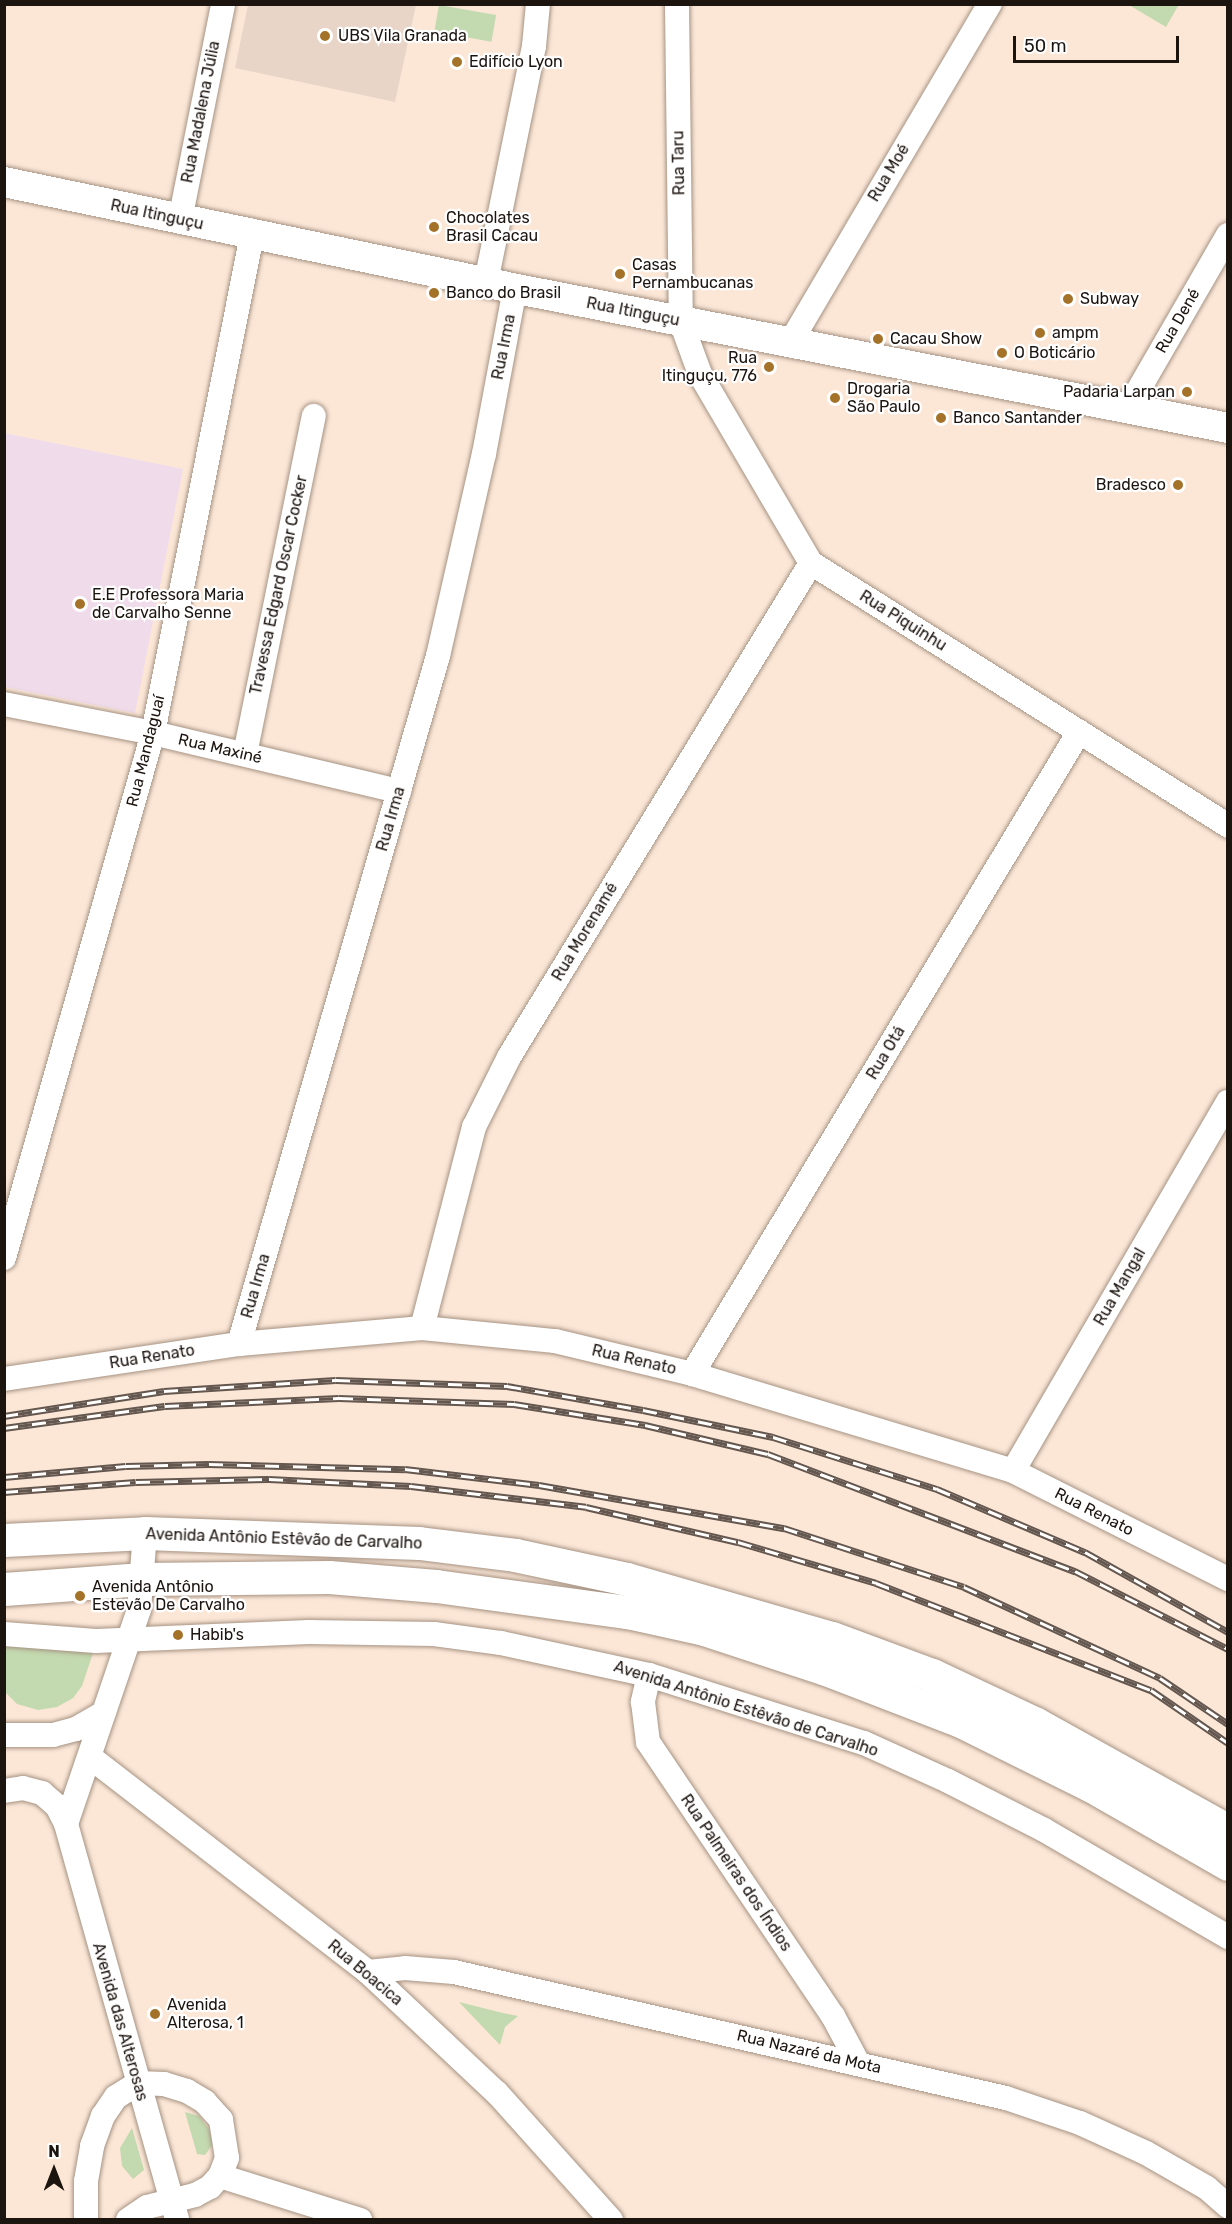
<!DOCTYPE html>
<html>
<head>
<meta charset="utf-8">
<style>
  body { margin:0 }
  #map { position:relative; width:1232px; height:2224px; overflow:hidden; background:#fce7d7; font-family:Rubik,sans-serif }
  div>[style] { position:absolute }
  .education>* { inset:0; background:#efdbea }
  .medical>* { inset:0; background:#e9d5c7 }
  .green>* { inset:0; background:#c3d9af; transform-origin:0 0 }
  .roads { filter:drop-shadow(0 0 2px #a69383) drop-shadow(0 0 2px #a69383) }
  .minor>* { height:24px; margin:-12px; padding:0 12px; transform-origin:12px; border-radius:12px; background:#fff }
  .major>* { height:30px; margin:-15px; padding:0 15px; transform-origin:15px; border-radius:15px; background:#fff }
  .highway>* { height:33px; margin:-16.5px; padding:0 16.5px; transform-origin:16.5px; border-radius:16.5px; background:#fff }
  .rail>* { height:7px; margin-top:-3.5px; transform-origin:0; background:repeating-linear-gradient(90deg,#fff 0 14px,#63574f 0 28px); box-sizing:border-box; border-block:2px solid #63574f }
  .dots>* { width:16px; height:16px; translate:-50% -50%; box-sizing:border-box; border:3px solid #fff; border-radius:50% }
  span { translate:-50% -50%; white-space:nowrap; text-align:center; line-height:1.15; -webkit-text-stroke:4.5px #fff; paint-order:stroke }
  .poi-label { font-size:16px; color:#1c140f }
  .left { translate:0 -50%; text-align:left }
  .right { translate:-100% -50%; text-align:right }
  .street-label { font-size:16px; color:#1c140f }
  .frame { position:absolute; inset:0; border:6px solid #1c140f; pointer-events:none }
  .north { position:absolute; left:24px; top:2140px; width:60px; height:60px; -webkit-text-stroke:4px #fff; paint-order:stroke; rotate:0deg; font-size:16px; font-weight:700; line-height:24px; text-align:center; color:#1c140f }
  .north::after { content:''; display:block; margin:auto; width:21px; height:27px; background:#1c140f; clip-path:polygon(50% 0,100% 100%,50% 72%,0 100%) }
  .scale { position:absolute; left:1013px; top:36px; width:166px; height:27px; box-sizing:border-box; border:3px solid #1c140f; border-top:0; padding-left:8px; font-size:18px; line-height:21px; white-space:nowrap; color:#1c140f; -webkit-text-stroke:4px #fff; paint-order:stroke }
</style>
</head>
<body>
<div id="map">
  <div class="education">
    <i style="clip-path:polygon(4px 433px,183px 469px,135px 713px,5px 687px)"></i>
  </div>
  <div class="medical">
    <i style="clip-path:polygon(248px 5px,416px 5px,395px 102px,235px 68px)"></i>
  </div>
  <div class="green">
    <i style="clip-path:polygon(1174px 4px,1178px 6px,1166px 27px,1129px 5px)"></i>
    <i style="left:439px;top:5px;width:58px;height:27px;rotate:10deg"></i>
    <i style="clip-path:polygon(4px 1645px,93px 1653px,82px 1686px,73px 1698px,57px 1707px,38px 1710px,17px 1704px,5px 1692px)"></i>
    <i style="clip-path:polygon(459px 2002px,503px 2013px,518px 2016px,505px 2027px,500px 2045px)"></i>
    <i style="clip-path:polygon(185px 2112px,199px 2116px,209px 2129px,213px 2144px,205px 2155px,197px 2154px)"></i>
    <i style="clip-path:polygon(132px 2128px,144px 2170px,133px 2179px,122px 2166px,120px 2148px)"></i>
  </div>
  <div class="roads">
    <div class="minor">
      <i style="left:677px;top:4px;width:318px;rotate:89.3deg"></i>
      <i style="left:681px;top:322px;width:55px;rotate:69.9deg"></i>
      <i style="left:700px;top:374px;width:219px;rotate:59.6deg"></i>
      <i style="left:811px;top:563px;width:493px;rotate:32.2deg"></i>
      <i style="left:180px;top:220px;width:220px;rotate:-78.7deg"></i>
      <i style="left:486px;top:282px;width:241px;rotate:-78.5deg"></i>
      <i style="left:534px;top:46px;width:42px;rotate:-84.6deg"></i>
      <i style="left:790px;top:343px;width:394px;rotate:-59.5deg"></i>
      <i style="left:1128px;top:408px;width:200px;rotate:-60deg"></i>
      <i style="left:4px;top:704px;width:152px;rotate:11deg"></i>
      <i style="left:153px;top:733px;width:253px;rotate:13.3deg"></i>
      <i style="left:245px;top:754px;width:345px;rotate:-78.5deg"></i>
      <i style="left:4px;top:1258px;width:546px;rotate:-74.16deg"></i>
      <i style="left:153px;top:733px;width:508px;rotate:-78.76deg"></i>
      <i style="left:422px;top:1328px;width:208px;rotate:-75.5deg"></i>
      <i style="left:474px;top:1127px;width:78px;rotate:-63.4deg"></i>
      <i style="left:509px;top:1057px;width:579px;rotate:-58.56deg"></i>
      <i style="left:239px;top:1344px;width:716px;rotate:-73.87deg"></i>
      <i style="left:438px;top:656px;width:207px;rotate:-77.2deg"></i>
      <i style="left:484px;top:454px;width:169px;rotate:-79.4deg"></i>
      <i style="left:692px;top:1374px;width:750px;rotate:-58.92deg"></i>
      <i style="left:4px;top:1379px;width:238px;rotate:-8.5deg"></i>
      <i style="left:239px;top:1344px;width:184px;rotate:-5deg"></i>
      <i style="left:422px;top:1328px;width:134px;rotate:5.6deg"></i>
      <i style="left:555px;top:1341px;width:141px;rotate:13.5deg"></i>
      <i style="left:692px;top:1374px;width:335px;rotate:16.8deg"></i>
      <i style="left:1013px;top:1471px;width:241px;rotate:26.7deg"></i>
      <i style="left:1013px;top:1471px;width:427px;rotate:-59.8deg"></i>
      <i style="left:4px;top:1634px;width:92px;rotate:4.4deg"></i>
      <i style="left:96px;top:1641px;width:213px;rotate:-2.4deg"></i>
      <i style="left:309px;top:1632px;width:125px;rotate:0.9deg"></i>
      <i style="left:434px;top:1634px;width:68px;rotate:7.7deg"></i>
      <i style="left:501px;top:1643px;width:151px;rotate:12.2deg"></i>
      <i style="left:649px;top:1675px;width:225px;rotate:17.6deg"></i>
      <i style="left:864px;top:1743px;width:92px;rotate:24.3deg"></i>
      <i style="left:948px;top:1781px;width:108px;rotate:27deg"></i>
      <i style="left:1044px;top:1830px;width:213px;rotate:30.2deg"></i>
      <i style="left:649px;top:1675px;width:28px;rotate:103deg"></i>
      <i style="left:643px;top:1702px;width:40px;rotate:82.9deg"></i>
      <i style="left:648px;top:1742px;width:331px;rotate:56deg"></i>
      <i style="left:833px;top:2016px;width:53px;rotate:62deg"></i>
      <i style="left:4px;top:1735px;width:49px"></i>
      <i style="left:53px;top:1735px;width:24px;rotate:-15deg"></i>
      <i style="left:76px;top:1729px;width:32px;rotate:-30deg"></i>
      <i style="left:90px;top:1757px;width:351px;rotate:37.7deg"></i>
      <i style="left:368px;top:1972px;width:177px;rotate:43.2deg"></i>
      <i style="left:497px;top:2093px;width:171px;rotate:48.1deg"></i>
      <i style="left:4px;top:1791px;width:19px;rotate:-9deg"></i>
      <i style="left:23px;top:1788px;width:20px;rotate:15deg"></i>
      <i style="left:42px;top:1793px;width:20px;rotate:41deg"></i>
      <i style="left:57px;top:1806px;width:20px;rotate:63deg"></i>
      <i style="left:66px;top:1824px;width:411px;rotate:74.3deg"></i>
      <i style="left:66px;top:1824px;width:227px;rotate:-71.2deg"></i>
      <i style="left:139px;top:1609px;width:76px;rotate:-85.5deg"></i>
      <i style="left:368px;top:1972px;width:37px;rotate:-6deg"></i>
      <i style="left:405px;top:1968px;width:49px;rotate:4.7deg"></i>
      <i style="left:454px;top:1972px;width:566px;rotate:12.86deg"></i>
      <i style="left:1006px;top:2098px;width:78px;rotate:18.7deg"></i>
      <i style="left:1080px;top:2123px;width:72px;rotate:24.4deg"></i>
      <i style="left:1146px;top:2153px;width:70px;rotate:29.8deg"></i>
      <i style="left:1207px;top:2188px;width:28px;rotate:41deg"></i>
      <i style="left:220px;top:2176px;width:147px;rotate:17.4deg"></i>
      <i style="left:86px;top:2220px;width:39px;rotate:-90deg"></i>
      <i style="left:86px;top:2181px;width:36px;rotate:-80deg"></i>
      <i style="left:92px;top:2146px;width:32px;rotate:-70deg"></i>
      <i style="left:103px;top:2116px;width:23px;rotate:-56deg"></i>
      <i style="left:116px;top:2097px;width:26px;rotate:-32deg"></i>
      <i style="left:138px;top:2083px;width:26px;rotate:2deg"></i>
      <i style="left:164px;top:2084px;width:24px;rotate:17deg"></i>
      <i style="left:187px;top:2091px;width:21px;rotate:31deg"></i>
      <i style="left:205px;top:2102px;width:24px;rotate:48deg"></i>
      <i style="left:221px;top:2120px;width:38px;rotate:81deg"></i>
      <i style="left:227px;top:2158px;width:19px;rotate:111deg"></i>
      <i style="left:220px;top:2176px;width:15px;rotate:132deg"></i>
      <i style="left:210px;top:2187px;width:17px;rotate:152deg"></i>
      <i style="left:195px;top:2195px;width:49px;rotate:166deg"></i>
      <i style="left:147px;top:2207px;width:23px;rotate:146deg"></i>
    </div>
    <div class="major">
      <i style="left:4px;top:182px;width:524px;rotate:11.78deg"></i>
      <i style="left:517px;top:289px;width:724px;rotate:11.06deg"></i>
    </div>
    <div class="highway">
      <i style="left:4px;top:1540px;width:141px;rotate:-2.8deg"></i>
      <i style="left:145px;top:1533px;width:274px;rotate:2.1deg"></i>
      <i style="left:419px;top:1543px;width:97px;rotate:7.1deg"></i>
      <i style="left:515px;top:1555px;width:115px;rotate:12.1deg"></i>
      <i style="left:627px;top:1579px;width:213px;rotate:16.1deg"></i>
      <i style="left:832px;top:1638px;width:107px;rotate:20.3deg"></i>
      <i style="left:932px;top:1675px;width:115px;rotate:25.2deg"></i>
      <i style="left:1036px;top:1724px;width:220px;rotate:29.1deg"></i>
      <i style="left:4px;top:1589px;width:139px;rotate:-4.1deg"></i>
      <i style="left:143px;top:1579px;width:186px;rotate:-0.6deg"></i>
      <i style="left:329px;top:1577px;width:107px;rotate:4.8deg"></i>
      <i style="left:436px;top:1586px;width:193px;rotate:7.8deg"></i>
      <i style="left:627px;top:1612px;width:79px;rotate:12.4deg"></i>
      <i style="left:704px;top:1629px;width:128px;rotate:18.2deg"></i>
      <i style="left:826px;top:1669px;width:145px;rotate:21.1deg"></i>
      <i style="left:961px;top:1721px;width:144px;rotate:26.4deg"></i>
      <i style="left:1090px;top:1785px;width:159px;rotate:29.8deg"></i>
    </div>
  </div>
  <div class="rail">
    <i style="left:4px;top:1416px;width:162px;rotate:-8.9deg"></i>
    <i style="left:164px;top:1391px;width:172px;rotate:-3.7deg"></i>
    <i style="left:336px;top:1380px;width:171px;rotate:2deg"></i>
    <i style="left:507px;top:1386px;width:138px;rotate:10deg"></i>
    <i style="left:643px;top:1410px;width:133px;rotate:11.7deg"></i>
    <i style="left:773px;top:1437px;width:172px;rotate:17.6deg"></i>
    <i style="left:937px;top:1489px;width:161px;rotate:23.1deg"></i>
    <i style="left:1085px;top:1552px;width:164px;rotate:29.2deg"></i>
    <i style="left:4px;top:1428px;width:162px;rotate:-7.8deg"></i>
    <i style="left:165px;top:1406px;width:174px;rotate:-2.6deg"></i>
    <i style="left:339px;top:1398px;width:175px;rotate:2deg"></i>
    <i style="left:514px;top:1404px;width:133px;rotate:9.1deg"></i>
    <i style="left:645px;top:1425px;width:126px;rotate:13.3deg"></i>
    <i style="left:768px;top:1454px;width:329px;rotate:20.9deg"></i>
    <i style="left:1075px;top:1571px;width:172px;rotate:27deg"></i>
    <i style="left:4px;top:1477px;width:122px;rotate:-5.2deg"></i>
    <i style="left:126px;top:1466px;width:83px;rotate:-1.4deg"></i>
    <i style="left:209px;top:1464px;width:196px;rotate:1.5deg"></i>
    <i style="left:405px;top:1469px;width:135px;rotate:6.8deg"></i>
    <i style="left:539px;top:1485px;width:249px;rotate:10deg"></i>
    <i style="left:784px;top:1528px;width:189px;rotate:18.1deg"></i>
    <i style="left:964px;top:1587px;width:216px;rotate:24.9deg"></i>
    <i style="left:1160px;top:1678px;width:82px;rotate:34.1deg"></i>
    <i style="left:4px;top:1492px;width:132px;rotate:-4.3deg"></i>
    <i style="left:136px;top:1482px;width:133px;rotate:-1.3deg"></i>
    <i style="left:269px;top:1479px;width:142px;rotate:2.8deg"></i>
    <i style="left:411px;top:1486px;width:176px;rotate:6.8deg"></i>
    <i style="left:586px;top:1507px;width:156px;rotate:13deg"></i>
    <i style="left:738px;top:1542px;width:144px;rotate:16.5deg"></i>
    <i style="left:876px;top:1583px;width:295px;rotate:21.3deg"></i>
    <i style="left:1151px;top:1690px;width:93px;rotate:34.5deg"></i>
  </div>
  <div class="dots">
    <i style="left:325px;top:36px;background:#a47228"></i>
    <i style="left:457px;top:62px;background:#a47228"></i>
    <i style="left:434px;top:227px;background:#a47228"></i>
    <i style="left:620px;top:274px;background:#a47228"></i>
    <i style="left:434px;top:293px;background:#a47228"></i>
    <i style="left:1068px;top:299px;background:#a47228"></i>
    <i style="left:1040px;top:333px;background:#a47228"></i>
    <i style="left:878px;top:339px;background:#a47228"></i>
    <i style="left:1002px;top:353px;background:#a47228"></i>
    <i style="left:769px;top:367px;background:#a47228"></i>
    <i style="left:1187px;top:392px;background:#a47228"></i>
    <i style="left:835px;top:398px;background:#a47228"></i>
    <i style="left:941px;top:418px;background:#a47228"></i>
    <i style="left:1178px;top:485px;background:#a47228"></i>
    <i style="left:80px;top:604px;background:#a47228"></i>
    <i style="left:80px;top:1596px;background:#a47228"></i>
    <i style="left:178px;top:1635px;background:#a47228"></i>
    <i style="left:155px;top:2014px;background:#a47228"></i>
  </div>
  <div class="poi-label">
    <span class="left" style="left:338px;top:36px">UBS Vila Granada</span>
    <span class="left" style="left:469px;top:62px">Edifício Lyon</span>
    <span class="left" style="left:446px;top:227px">Chocolates<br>Brasil Cacau</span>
    <span class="left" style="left:632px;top:274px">Casas<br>Pernambucanas</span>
    <span class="left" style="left:446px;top:293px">Banco do Brasil</span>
    <span class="left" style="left:1080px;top:299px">Subway</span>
    <span class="left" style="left:1052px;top:333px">ampm</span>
    <span class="left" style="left:890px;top:339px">Cacau Show</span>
    <span class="left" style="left:1014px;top:353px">O Boticário</span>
    <span class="right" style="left:757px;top:367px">Rua<br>Itinguçu, 776</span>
    <span class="left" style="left:847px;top:398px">Drogaria<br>São Paulo</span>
    <span class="right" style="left:1175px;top:392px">Padaria Larpan</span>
    <span class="left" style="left:953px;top:418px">Banco Santander</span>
    <span class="right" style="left:1166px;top:485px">Bradesco</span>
    <span class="left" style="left:92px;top:604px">E.E Professora Maria<br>de Carvalho Senne</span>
    <span class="left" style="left:92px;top:1596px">Avenida Antônio<br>Estevão De Carvalho</span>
    <span class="left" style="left:190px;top:1635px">Habib's</span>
    <span class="left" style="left:167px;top:2014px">Avenida<br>Alterosa, 1</span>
  </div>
  <div class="street-label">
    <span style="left:201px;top:112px;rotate:-79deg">Rua Madalena Júlia</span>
    <span style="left:679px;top:163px;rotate:-91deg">Rua Taru</span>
    <span style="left:889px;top:173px;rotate:-59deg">Rua Moé</span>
    <span style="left:157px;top:215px;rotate:12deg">Rua Itinguçu</span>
    <span style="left:633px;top:312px;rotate:11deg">Rua Itinguçu</span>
    <span style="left:1178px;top:321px;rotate:-60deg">Rua Dené</span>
    <span style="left:504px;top:347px;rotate:-79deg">Rua Irma</span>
    <span style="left:279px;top:585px;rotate:-78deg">Travessa Edgard Oscar Cocker</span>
    <span style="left:903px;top:621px;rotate:32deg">Rua Piquinhu</span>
    <span style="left:220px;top:749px;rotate:13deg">Rua Maxiné</span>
    <span style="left:146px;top:751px;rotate:-76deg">Rua Mandaguaí</span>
    <span style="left:391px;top:819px;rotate:-74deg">Rua Irma</span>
    <span style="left:585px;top:932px;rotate:-59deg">Rua Morenamé</span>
    <span style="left:886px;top:1053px;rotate:-59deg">Rua Otá</span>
    <span style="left:256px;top:1286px;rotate:-74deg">Rua Irma</span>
    <span style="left:1120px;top:1287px;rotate:-60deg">Rua Mangal</span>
    <span style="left:152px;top:1357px;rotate:-9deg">Rua Renato</span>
    <span style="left:634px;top:1360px;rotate:13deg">Rua Renato</span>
    <span style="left:1094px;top:1512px;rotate:27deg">Rua Renato</span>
    <span style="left:284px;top:1539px;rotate:2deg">Avenida Antônio Estêvão de Carvalho</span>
    <span style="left:746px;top:1709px;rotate:18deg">Avenida Antônio Estêvão de Carvalho</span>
    <span style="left:736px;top:1873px;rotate:56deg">Rua Palmeiras dos Índios</span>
    <span style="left:365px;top:1973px;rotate:40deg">Rua Boacica</span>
    <span style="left:120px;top:2022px;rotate:74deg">Avenida das Alterosas</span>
    <span style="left:809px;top:2052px;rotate:13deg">Rua Nazaré da Mota</span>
  </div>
  <div class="frame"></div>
  <div class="north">N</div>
  <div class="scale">50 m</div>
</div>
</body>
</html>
